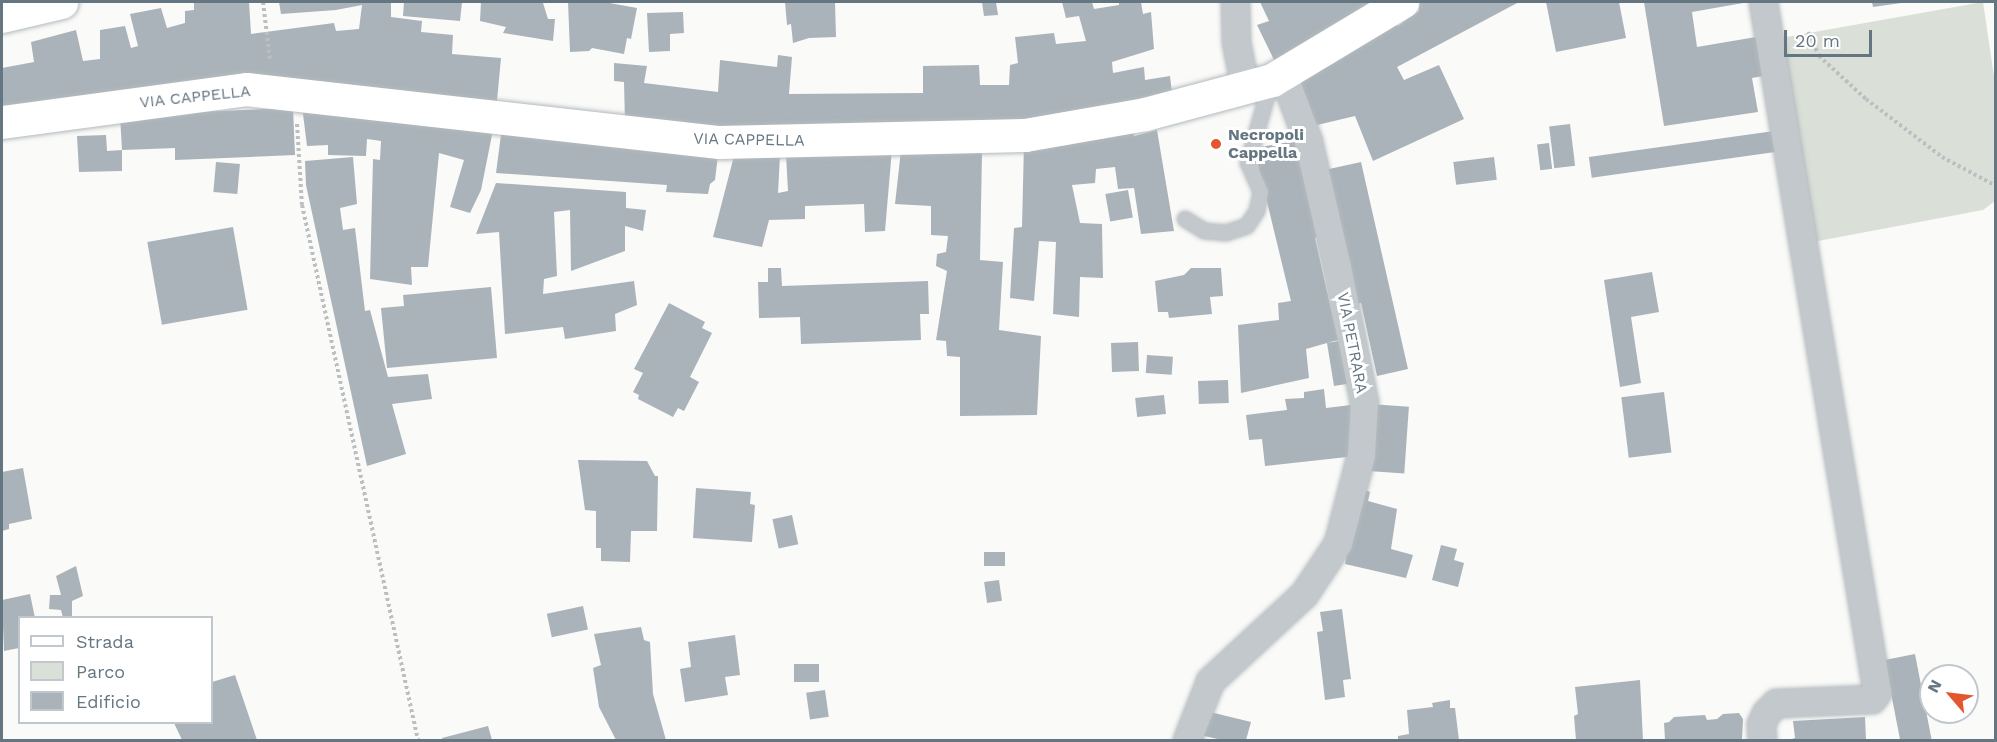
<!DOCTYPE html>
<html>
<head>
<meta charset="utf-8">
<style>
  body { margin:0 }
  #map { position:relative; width:1997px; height:742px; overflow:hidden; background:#fafaf8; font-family:"Work Sans",sans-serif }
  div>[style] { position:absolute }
  .green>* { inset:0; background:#dadfd7 }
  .building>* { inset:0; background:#aab3b9; transform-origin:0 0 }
  .path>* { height:4px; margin-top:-2px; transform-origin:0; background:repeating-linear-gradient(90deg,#bbbfc2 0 3px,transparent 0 6px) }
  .roads { filter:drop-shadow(0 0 2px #b3babf) drop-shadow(0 0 2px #b3babf) }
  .lane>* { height:14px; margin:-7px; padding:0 7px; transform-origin:7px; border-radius:7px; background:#c3c8cc }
  .street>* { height:27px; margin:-13.5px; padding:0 13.5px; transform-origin:13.5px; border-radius:13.5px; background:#c3c8cc }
  .secondary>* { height:33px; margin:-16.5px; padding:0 16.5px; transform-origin:16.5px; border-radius:16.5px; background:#fff }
  .dots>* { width:16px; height:16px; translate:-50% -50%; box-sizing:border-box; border:3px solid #fff; border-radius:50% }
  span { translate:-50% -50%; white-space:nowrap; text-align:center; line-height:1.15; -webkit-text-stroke:6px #fff; paint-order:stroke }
  .street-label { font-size:16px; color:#657683 }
  .poi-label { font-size:16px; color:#657683; font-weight:700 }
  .left { translate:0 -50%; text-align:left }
  .frame { position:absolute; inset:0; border:3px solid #657683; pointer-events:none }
  .legend { position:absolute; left:18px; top:616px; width:195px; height:108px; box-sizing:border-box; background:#fff; border:2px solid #c1c8cd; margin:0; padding:8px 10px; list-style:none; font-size:18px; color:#657683 }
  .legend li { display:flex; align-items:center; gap:12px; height:30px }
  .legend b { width:30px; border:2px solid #c1c8cd }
  .north { position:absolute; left:1919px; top:664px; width:60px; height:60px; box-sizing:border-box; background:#fff; border:2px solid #c1c8cd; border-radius:50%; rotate:298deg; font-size:16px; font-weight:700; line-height:24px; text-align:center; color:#657683 }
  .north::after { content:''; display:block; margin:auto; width:21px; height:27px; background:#e4572e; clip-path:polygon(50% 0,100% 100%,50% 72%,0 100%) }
  .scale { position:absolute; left:1784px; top:30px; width:88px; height:27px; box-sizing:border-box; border:3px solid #657683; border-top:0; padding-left:8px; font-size:18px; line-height:21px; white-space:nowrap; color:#657683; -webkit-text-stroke:4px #fff; paint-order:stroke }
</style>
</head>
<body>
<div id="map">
  <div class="green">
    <i style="clip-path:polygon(1983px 2px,1996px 90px,1995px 201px,1983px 210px,1802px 244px,1775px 39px)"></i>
  </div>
  <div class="building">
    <i style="clip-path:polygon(194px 2px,249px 2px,251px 34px,334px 23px,336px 31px,359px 29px,362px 5px,336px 10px,281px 14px,279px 2px,391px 2px,391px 17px,422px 21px,421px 32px,453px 35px,452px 54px,501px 58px,497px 101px,387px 91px,2px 111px,2px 68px,34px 62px,31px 42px,76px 30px,83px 61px,100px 59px,100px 30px,125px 26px,131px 48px,138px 46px,130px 14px,161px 8px,167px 28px,185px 23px,185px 11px,194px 10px)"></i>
    <i style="clip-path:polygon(404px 2px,462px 2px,460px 21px,403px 16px)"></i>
    <i style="clip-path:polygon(481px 2px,543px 3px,548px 19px,555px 19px,553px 41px,503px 33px,506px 27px,480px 21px)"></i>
    <i style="clip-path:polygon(568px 2px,604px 2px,637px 8px,631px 39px,627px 38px,624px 54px,592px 48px,589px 51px,570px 52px)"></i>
    <i style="clip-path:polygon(785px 2px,835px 2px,836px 37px,809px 38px,793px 43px,791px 24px,787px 25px)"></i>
    <i style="clip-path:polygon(982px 2px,996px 2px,998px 15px,984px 16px)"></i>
    <i style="clip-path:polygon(1062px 2px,1092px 2px,1094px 9px,1119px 5px,1119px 2px,1141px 2px,1143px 14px,1151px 12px,1154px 49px,1112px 62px,1113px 73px,1144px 67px,1145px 80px,1170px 76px,1173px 101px,1045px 126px,776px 131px,625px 123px,624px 82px,614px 81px,614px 63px,647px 66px,644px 83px,718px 92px,720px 60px,777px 67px,778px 55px,792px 57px,789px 94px,923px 93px,923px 66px,979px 65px,980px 85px,1009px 85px,1010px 65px,1018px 63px,1015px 37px,1054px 33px,1056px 44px,1086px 41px,1079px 16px,1066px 18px)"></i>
    <i style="clip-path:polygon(1260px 2px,1383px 2px,1277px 66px,1257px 25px,1269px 21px)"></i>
    <i style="clip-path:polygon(1419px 2px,1519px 2px,1397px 67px,1404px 80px,1439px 65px,1464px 119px,1373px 161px,1355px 116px,1313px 126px,1299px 78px,1394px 16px,1398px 26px,1419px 11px)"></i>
    <i style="clip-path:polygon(1546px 2px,1619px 2px,1626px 38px,1556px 52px)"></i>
    <i style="clip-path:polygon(1644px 2px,1749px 2px,1692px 12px,1697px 47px,1756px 37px,1763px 76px,1752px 78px,1758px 112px,1664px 126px)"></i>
    <i style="clip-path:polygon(1872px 2px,1901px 2px,1901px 3px,1873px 7px)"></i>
    <i style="clip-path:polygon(683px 12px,684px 33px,670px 34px,670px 51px,649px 52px,647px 13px)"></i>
    <i style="clip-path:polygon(302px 106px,493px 130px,481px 190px,470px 213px,450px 207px,464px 160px,439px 153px,428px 267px,411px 267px,412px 285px,370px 279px,373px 159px,380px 160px,381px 141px,367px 139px,366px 156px,328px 155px,328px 145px,307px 146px)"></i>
    <i style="clip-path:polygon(293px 108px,295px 155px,175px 160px,175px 148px,122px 150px,120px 115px)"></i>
    <i style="left:1570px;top:124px;width:42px;height:21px;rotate:83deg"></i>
    <i style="clip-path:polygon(502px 127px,718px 155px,715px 180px,710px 184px,708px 194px,666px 192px,667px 185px,496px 173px)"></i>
    <i style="clip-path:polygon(1133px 129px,1134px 136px,1157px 130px,1174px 231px,1141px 234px,1134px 188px,1118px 189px,1115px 167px,1096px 169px,1095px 183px,1072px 185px,1080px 223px,1102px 224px,1103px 278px,1080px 277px,1079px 317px,1053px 314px,1056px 242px,1039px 241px,1034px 301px,1010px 298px,1014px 228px,1022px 227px,1024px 143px)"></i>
    <i style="left:1774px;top:131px;width:21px;height:187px;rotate:82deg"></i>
    <i style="clip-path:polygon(106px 135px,107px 151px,122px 150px,122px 171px,79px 172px,77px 136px)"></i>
    <i style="clip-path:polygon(1301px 140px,1326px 235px,1315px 238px,1338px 340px,1327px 343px,1345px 340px,1353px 383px,1334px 386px,1327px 343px,1306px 349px,1309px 378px,1241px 393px,1238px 325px,1279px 320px,1278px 303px,1291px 301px,1254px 148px)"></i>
    <i style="left:1549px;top:143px;width:26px;height:12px;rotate:83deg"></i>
    <i style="clip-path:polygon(892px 149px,885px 231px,865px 232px,864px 204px,805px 206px,805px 219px,769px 220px,762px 247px,713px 237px,735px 152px,780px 155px,778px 193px,788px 191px,786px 155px)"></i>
    <i style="clip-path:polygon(901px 150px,982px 152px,980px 260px,1003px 262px,999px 330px,1041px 336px,1037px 415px,960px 416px,960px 357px,947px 356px,946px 341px,936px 340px,947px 271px,936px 266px,937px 254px,946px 252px,948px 236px,931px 235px,931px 206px,895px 204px)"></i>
    <i style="clip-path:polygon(353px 157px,357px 204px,340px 208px,343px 230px,355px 228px,365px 311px,370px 310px,388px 377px,428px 374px,432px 399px,392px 404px,406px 454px,367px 466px,306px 185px,305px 161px)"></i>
    <i style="left:1494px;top:157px;width:23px;height:41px;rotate:83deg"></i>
    <i style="left:216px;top:162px;width:24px;height:30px;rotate:5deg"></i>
    <i style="clip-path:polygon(1361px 162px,1408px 369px,1377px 376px,1361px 303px,1351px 305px,1320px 171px)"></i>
    <i style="clip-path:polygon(496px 183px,626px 192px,626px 208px,646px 210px,643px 231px,625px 226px,625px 251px,571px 271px,570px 210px,554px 212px,557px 276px,544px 279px,543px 294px,634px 281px,637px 305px,615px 314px,616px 331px,565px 339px,563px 327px,505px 334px,499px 232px,476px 234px)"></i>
    <i style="left:1128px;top:190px;width:28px;height:23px;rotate:80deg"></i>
    <i style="left:233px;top:227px;width:84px;height:87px;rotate:80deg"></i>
    <i style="clip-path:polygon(768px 268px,781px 268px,782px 286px,928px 281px,929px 314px,920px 314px,921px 340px,801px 344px,800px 317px,759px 318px,758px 282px,768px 282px)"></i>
    <i style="clip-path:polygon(1191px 268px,1221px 268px,1223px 296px,1210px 297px,1212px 314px,1169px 318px,1168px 312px,1158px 312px,1155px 281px,1184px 275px)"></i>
    <i style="clip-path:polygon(1652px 272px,1659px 312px,1631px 317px,1641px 383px,1620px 387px,1604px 280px)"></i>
    <i style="clip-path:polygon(491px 287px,497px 358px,387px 368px,381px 308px,404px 306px,403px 295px)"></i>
    <i style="clip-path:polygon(669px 303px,705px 322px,702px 328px,712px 333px,690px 377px,699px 382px,684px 411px,678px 408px,673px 417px,638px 399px,639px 395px,633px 392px,643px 373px,634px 369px)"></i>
    <i style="left:1138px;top:342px;width:29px;height:27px;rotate:88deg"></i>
    <i style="left:1147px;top:355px;width:26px;height:18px;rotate:4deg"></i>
    <i style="left:1228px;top:380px;width:23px;height:30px;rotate:88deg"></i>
    <i style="clip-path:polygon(1324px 389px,1326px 408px,1351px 405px,1356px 456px,1265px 466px,1262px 439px,1249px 440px,1246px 415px,1287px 410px,1285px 399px,1304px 398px,1304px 392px)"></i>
    <i style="left:1664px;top:392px;width:61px;height:43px;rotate:83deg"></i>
    <i style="left:1164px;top:395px;width:19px;height:29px;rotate:84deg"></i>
    <i style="left:1370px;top:404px;width:39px;height:67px;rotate:4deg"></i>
    <i style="clip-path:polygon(578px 460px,647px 461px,655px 476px,658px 476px,657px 531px,631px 531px,630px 562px,601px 561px,601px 548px,596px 548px,596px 511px,585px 510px)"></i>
    <i style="clip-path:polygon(23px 468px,32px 519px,9px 524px,9px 529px,2px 531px,2px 472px)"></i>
    <i style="clip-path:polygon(696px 488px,751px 492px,750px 504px,755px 505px,752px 542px,693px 538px)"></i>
    <i style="clip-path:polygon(1360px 488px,1370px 492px,1368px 501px,1397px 509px,1391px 549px,1413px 555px,1406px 578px,1345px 564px)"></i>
    <i style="left:792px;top:515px;width:30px;height:20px;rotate:78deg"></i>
    <i style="clip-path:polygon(1441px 545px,1457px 549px,1454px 560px,1464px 563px,1458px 587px,1432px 580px)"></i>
    <i style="left:1005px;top:552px;width:14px;height:21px;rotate:90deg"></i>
    <i style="clip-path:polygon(76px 566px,83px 596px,72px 601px,72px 616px,63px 618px,61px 610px,49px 609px,50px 595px,61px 595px,56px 576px)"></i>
    <i style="left:999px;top:580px;width:21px;height:15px;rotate:82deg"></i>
    <i style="clip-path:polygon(30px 594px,35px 618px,20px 618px,19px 648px,4px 651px,2px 600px)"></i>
    <i style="left:583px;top:606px;width:24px;height:37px;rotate:78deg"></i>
    <i style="clip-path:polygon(1342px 609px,1351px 679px,1343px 680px,1345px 697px,1325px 700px,1317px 632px,1323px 631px,1320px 612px)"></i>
    <i style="clip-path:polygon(641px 627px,644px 640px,650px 642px,653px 694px,666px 740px,616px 740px,599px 707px,593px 668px,601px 665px,594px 634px)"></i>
    <i style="clip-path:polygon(735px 635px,740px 675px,725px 677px,728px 695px,685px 702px,680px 669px,691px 667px,688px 642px)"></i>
    <i style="left:1915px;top:654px;width:88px;height:31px;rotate:79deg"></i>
    <i style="left:794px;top:664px;width:25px;height:18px"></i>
    <i style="clip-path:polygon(235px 675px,257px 740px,182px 740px,174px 723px,212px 723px,212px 682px)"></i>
    <i style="clip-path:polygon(1640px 680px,1643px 740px,1576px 740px,1574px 716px,1578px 714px,1575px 687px)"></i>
    <i style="left:825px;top:690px;width:27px;height:19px;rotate:82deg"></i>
    <i style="clip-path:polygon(1450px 700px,1450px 708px,1455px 708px,1459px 740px,1398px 740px,1398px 736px,1409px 734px,1407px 710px,1433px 707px,1432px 703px)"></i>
    <i style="clip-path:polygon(1206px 711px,1251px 722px,1246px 740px,1222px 740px,1200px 735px)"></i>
    <i style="clip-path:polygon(1739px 713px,1743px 719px,1742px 740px,1665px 740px,1664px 723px,1669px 722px,1674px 717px,1705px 715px,1707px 720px,1717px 719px,1723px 714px)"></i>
    <i style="clip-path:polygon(1865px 717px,1866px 740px,1789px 740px,1795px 738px,1793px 721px)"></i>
    <i style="clip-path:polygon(488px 726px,492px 740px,442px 740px,442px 738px)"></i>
  </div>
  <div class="path">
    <i style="left:263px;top:2px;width:58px;rotate:83.1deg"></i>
    <i style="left:1808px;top:32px;width:26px;rotate:65deg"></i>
    <i style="left:1819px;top:56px;width:64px;rotate:42.5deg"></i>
    <i style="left:1866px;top:99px;width:96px;rotate:37.3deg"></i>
    <i style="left:1942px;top:157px;width:61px;rotate:28.2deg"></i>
    <i style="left:297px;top:124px;width:81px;rotate:86.5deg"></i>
    <i style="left:302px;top:205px;width:547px;rotate:77.77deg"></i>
  </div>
  <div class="roads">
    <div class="lane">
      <i style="left:1185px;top:219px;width:22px;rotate:32deg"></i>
      <i style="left:1204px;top:231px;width:22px;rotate:5deg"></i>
      <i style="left:1226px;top:233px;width:22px;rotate:-18deg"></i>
      <i style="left:1247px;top:226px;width:18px;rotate:-56deg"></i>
      <i style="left:1257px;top:211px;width:19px;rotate:-78deg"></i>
      <i style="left:1261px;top:192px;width:32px;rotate:-114deg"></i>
      <i style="left:1248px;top:163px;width:84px;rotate:-74.1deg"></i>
    </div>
    <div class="street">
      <i style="left:1235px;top:2px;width:40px;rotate:88.6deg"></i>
      <i style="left:1236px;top:42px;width:47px;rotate:78.9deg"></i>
      <i style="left:1187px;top:740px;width:63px;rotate:-68.7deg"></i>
      <i style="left:1210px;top:681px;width:128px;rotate:-42.8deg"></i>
      <i style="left:1304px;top:594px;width:61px;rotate:-56.3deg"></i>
      <i style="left:1338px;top:543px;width:91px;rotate:-75.4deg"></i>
      <i style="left:1361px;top:455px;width:53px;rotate:-86.8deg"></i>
      <i style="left:1364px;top:402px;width:138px;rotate:-101.3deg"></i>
      <i style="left:1337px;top:267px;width:129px;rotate:-103deg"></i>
      <i style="left:1308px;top:141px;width:72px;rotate:-110.5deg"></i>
      <i style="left:1762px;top:740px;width:16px;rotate:-94deg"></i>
      <i style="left:1761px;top:724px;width:12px;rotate:-66deg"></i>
      <i style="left:1766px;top:713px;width:14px;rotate:-45deg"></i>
      <i style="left:1776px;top:703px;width:96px;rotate:-2.4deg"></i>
      <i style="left:1872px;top:699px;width:9px;rotate:-54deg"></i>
      <i style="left:1877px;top:692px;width:699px;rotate:-99.38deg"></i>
    </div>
    <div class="secondary">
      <i style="left:2px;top:16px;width:61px;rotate:-13.3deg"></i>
      <i style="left:2px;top:122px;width:246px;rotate:-7.7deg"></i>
      <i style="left:246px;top:89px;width:476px;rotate:6.4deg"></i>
      <i style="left:719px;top:142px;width:306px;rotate:-1.3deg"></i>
      <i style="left:1025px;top:135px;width:122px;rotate:-9.9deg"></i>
      <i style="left:1145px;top:114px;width:131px;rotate:-15deg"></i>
      <i style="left:1272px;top:80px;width:152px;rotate:-31deg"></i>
    </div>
  </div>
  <div class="dots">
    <i style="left:1216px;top:144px;background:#e4572e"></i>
  </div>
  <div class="street-label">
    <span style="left:195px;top:97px;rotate:-6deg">VIA CAPPELLA</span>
    <span style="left:749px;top:140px;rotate:1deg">VIA CAPPELLA</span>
    <span style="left:1352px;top:343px;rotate:79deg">VIA PETRARA</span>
  </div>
  <div class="poi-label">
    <span class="left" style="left:1228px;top:144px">Necropoli<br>Cappella</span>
  </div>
  <div class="frame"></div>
  <ul class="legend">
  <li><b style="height:8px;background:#fff"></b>Strada</li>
  <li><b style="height:16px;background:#dadfd7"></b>Parco</li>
  <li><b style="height:16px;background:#aab3b9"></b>Edificio</li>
  </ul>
  <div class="north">N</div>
  <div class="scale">20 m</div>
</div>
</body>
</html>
